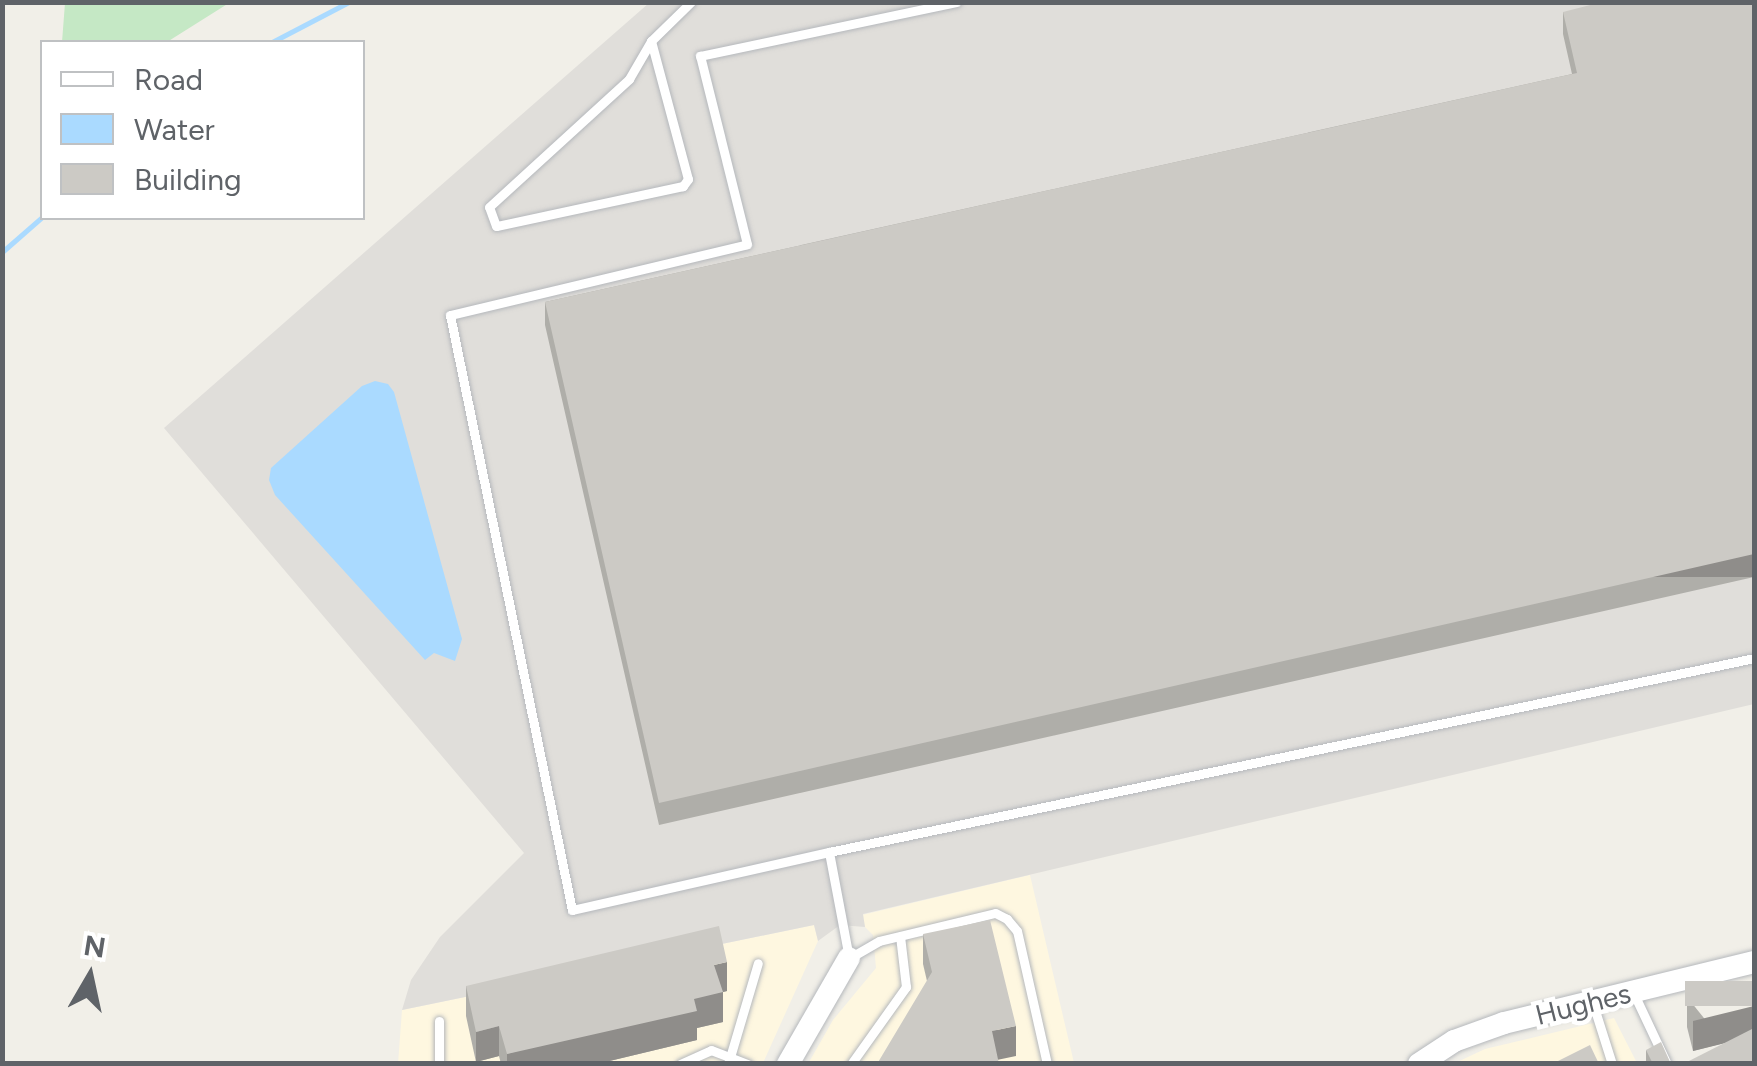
<!DOCTYPE html>
<html>
<head>
<meta charset="utf-8">
<style>
  body { margin:0 }
  #map { position:relative; width:1757px; height:1066px; overflow:hidden; background:#f1efe8; font-family:Figtree,sans-serif }
  div>[style] { position:absolute }
  .commercial>* { inset:0; background:#fef7e0 }
  .industrial>* { inset:0; background:#e0deda }
  .green>* { inset:0; background:#c5e8c5 }
  .water>* { inset:0; background:#aadaff }
  .stream>* { height:5px; margin:-2.5px; padding:0 2.5px; transform-origin:2.5px; border-radius:2.5px; background:#aadaff }
  .roads { filter:drop-shadow(0 0 2px #b5b8bc) drop-shadow(0 0 2px #b5b8bc) }
  .service>* { height:9px; margin:-4.5px; padding:0 4.5px; transform-origin:4.5px; border-radius:4.5px; background:#fff }
  .tertiary>* { height:22px; margin:-11px; padding:0 11px; transform-origin:11px; border-radius:11px; background:#fff }
  .wall>* { inset:0; background:#afaea9 }
  .shaded-wall>* { inset:0; background:#8f8d8a; transform-origin:0 0 }
  .building>* { inset:0; background:#cccac5; transform-origin:0 0 }
  span { translate:-50% -50%; white-space:nowrap; text-align:center; line-height:1.15; -webkit-text-stroke:9px #fff; paint-order:stroke }
  .street-label { font-size:28px; color:#5f6368 }
  .frame { position:absolute; inset:0; border:5px solid #5f6368; pointer-events:none }
  .legend { position:absolute; left:40px; top:40px; width:325px; height:180px; box-sizing:border-box; background:#fff; border:2px solid #bfc1c3; margin:0; padding:12px 18px; list-style:none; font-size:30px; color:#5f6368 }
  .legend li { display:flex; align-items:center; gap:20px; height:50px }
  .legend b { width:50px; border:2px solid #bfc1c3 }
  .north { position:absolute; left:40px; top:926px; width:100px; height:100px; -webkit-text-stroke:8px #fff; paint-order:stroke; rotate:9deg; font-size:28px; font-weight:700; line-height:40px; text-align:center; color:#5f6368 }
  .north::after { content:''; display:block; margin:auto; width:35px; height:45px; background:#5f6368; clip-path:polygon(50% 0,100% 100%,50% 72%,0 100%) }
</style>
</head>
<body>
<div id="map">
  <div class="commercial">
    <i style="clip-path:polygon(1030px 875px,1074px 1063px,808px 1064px,833px 1020px,876px 968px,873px 935px,865px 927px,862px 915px)"></i>
    <i style="clip-path:polygon(814px 925px,818px 941px,763px 1063px,398px 1064px,402px 1010px)"></i>
    <i style="clip-path:polygon(1614px 1018px,1637px 1063px,1453px 1064px,1485px 1049px)"></i>
  </div>
  <div class="industrial">
    <i style="clip-path:polygon(649px 3px,1754px 3px,1754px 704px,863px 914px,865px 927px,840px 925px,818px 941px,814px 925px,402px 1010px,411px 980px,440px 937px,524px 853px,164px 428px)"></i>
  </div>
  <div class="green">
    <i style="clip-path:polygon(65px 3px,65px 2px,229px 3px,167px 42px,62px 42px)"></i>
  </div>
  <div class="water">
    <i style="clip-path:polygon(375px 381px,388px 384px,394px 392px,462px 639px,455px 661px,434px 653px,425px 660px,275px 495px,269px 480px,271px 468px,362px 386px)"></i>
  </div>
  <div class="stream">
    <i style="left:272px;top:42px;width:87px;rotate:-27.5deg"></i>
    <i style="left:2px;top:252px;width:53px;rotate:-41.2deg"></i>
  </div>
  <div class="roads">
    <div class="service">
      <i style="left:651px;top:41px;width:143px;rotate:75deg"></i>
      <i style="left:688px;top:179px;width:9px;rotate:126deg"></i>
      <i style="left:683px;top:186px;width:191px;rotate:167.9deg"></i>
      <i style="left:496px;top:226px;width:20px;rotate:-110deg"></i>
      <i style="left:489px;top:207px;width:190px;rotate:-42.4deg"></i>
      <i style="left:629px;top:79px;width:44px;rotate:-59.9deg"></i>
      <i style="left:651px;top:41px;width:56px;rotate:-44.3deg"></i>
      <i style="left:829px;top:852px;width:263px;rotate:167.3deg"></i>
      <i style="left:572px;top:910px;width:607px;rotate:-101.59deg"></i>
      <i style="left:450px;top:315px;width:305px;rotate:-13.4deg"></i>
      <i style="left:747px;top:244px;width:194px;rotate:-104deg"></i>
      <i style="left:700px;top:56px;width:262px;rotate:-11.9deg"></i>
      <i style="left:1634px;top:994px;width:77px;rotate:64.8deg"></i>
      <i style="left:1593px;top:1004px;width:63px;rotate:72.4deg"></i>
      <i style="left:439px;top:1064px;width:43px;rotate:-90deg"></i>
      <i style="left:680px;top:1064px;width:34px;rotate:-24deg"></i>
      <i style="left:711px;top:1050px;width:40px;rotate:21deg"></i>
      <i style="left:728px;top:1064px;width:105px;rotate:-73.5deg"></i>
      <i style="left:851px;top:1064px;width:95px;rotate:-54.5deg"></i>
      <i style="left:906px;top:987px;width:51px;rotate:-96.7deg"></i>
      <i style="left:1047px;top:1064px;width:136px;rotate:-102.7deg"></i>
      <i style="left:1017px;top:931px;width:16px;rotate:-130deg"></i>
      <i style="left:1007px;top:919px;width:13px;rotate:-153deg"></i>
      <i style="left:995px;top:913px;width:119px;rotate:166.4deg"></i>
      <i style="left:879px;top:941px;width:34px;rotate:150deg"></i>
      <i style="left:849px;top:958px;width:108px;rotate:-100.7deg"></i>
      <i style="left:829px;top:852px;width:945px;rotate:-11.84deg"></i>
    </div>
    <div class="tertiary">
      <i style="left:788px;top:1064px;width:122px;rotate:-60.1deg"></i>
      <i style="left:1419px;top:1064px;width:42px;rotate:-33.3deg"></i>
      <i style="left:1454px;top:1041px;width:53px;rotate:-19.8deg"></i>
      <i style="left:1504px;top:1023px;width:257px;rotate:-13.7deg"></i>
    </div>
  </div>
  <div class="wall">
    <i style="clip-path:polygon(1754px 10px,1754px 577px,659px 825px,545px 325px,545px 302px,1572px 74px,1563px 34px,1563px 12px)"></i>
    <i style="clip-path:polygon(923px 934px,1016px 1056px,927px 981px,923px 964px)"></i>
    <i style="clip-path:polygon(466px 986px,727px 991px,723px 992px,723px 1022px,697px 1028px,697px 1040px,597px 1064px,501px 1064px,499px 1056px,476px 1062px,466px 1016px)"></i>
    <i style="clip-path:polygon(1687px 997px,1724px 1043px,1693px 1051px,1687px 1027px)"></i>
    <i style="clip-path:polygon(1646px 1050px,1671px 1064px,1646px 1064px)"></i>
  </div>
  <div class="shaded-wall">
    <i style="left:1754px;top:554px;width:23px;height:1123px;rotate:90deg"></i>
    <i style="clip-path:polygon(727px 962px,727px 991px,723px 992px,723px 1022px,697px 1028px,697px 1040px,597px 1064px,507px 1064px,507px 1054px,694px 999px,714px 965px)"></i>
    <i style="clip-path:polygon(1754px 1006px,1754px 1036px,1693px 1051px,1693px 1021px)"></i>
    <i style="clip-path:polygon(499px 1026px,499px 1056px,476px 1062px,476px 1032px)"></i>
    <i style="clip-path:polygon(1016px 1026px,1016px 1056px,992px 1061px,992px 1031px)"></i>
  </div>
  <div class="building">
    <i style="clip-path:polygon(1602px 2px,1753px 2px,1754px 10px,1754px 554px,659px 803px,545px 302px,1577px 73px,1563px 12px)"></i>
    <i style="clip-path:polygon(990px 920px,1016px 1026px,992px 1031px,999px 1064px,877px 1064px,932px 972px,923px 934px)"></i>
    <i style="clip-path:polygon(719px 926px,727px 962px,714px 965px,723px 992px,694px 999px,697px 1011px,507px 1054px,499px 1026px,476px 1032px,466px 986px)"></i>
    <i style="left:1754px;top:981px;width:25px;height:69px;rotate:90deg"></i>
    <i style="clip-path:polygon(1754px 1028px,1754px 1064px,1683px 1064px)"></i>
    <i style="clip-path:polygon(1661px 1042px,1671px 1064px,1653px 1064px,1646px 1050px)"></i>
    <i style="clip-path:polygon(1590px 1045px,1599px 1064px,1552px 1064px)"></i>
  </div>
  <div class="street-label">
    <span style="left:1583px;top:1004px;rotate:-14deg">Hughes</span>
  </div>
  <div class="frame"></div>
  <ul class="legend">
  <li><b style="height:12px;background:#fff"></b>Road</li>
  <li><b style="height:28px;background:#aadaff"></b>Water</li>
  <li><b style="height:28px;background:#cccac5"></b>Building</li>
  </ul>
  <div class="north">N</div>
</div>
</body>
</html>
